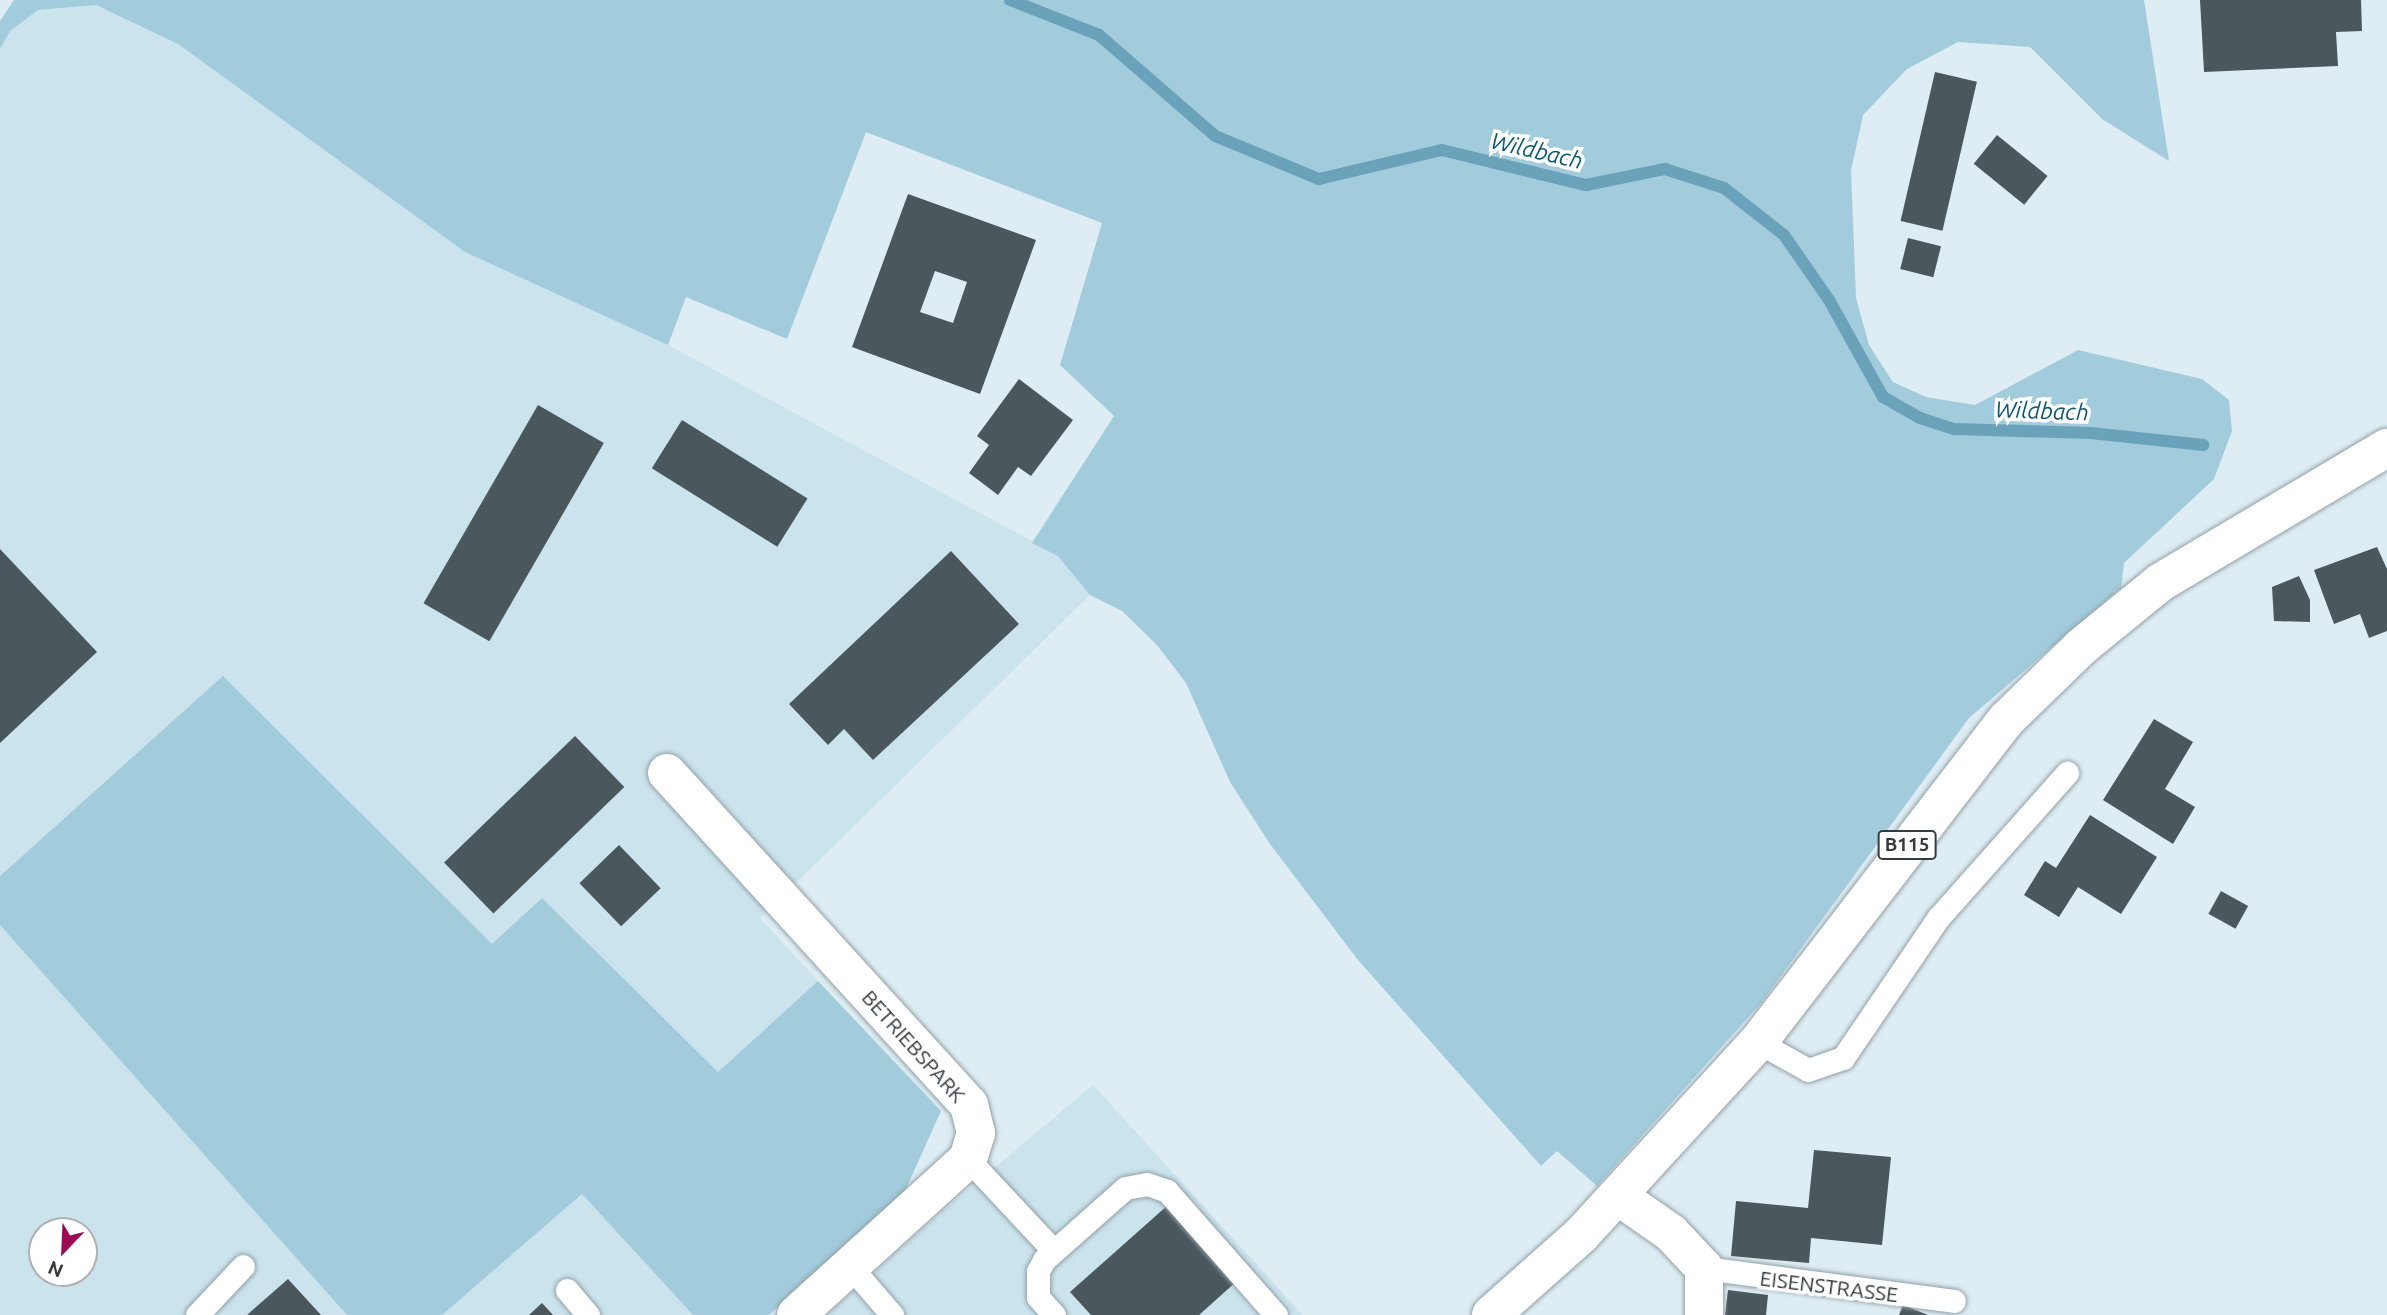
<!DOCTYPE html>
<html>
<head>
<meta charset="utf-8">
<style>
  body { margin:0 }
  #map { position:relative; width:2387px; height:1315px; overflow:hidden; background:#deedf4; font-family:Ubuntu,sans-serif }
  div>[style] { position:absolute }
  .built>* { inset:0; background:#cbe3ed }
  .green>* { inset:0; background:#a2cbdc }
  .stream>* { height:12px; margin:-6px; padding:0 6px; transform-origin:6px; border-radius:6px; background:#69a2b9 }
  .building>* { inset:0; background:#4a575d; transform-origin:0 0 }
  .roads { filter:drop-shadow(0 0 2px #92a1a7) drop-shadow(0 0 2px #92a1a7) }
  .lane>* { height:23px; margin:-11.5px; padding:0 11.5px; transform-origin:11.5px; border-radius:11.5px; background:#fff }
  .street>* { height:38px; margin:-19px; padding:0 19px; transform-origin:19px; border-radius:19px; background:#fff }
  .primary>* { height:38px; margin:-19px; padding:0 19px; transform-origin:19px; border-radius:19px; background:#fff }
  span { translate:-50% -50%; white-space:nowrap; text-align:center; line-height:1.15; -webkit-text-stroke:7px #fff; paint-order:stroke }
  .shield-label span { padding:2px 5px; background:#fff; border:2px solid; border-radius:5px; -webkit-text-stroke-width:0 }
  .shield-label { font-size:19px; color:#343a3d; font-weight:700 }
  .street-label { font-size:21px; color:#343a3d }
  .water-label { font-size:23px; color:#0d5b73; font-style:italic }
  .north { position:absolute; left:28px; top:1217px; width:70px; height:70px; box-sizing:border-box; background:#fff; border:2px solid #aeb0b1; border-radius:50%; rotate:203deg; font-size:19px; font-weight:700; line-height:28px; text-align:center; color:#343a3d }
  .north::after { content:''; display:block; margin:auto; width:24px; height:32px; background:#9d0853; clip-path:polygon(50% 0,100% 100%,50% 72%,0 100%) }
</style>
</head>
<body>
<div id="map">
  <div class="built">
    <i style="clip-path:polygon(96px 5px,178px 44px,465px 252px,668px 345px,1058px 555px,1090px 595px,760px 918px,818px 981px,718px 1072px,542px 899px,492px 945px,223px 677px,0 876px,0 49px,9px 31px,38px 10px)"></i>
    <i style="clip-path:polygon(evenodd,0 925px,232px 1184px,347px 1315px,0 1315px,0 925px,42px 1231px,84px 1231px,84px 1273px,42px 1273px,42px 1231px)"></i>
    <i style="clip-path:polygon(1093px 1085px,1303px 1315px,827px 1315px,938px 1215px)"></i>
    <i style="clip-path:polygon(582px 1194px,693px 1315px,442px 1315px)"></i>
  </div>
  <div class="green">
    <i style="clip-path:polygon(14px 0,2144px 0,2169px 161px,2102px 119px,2030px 47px,1958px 42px,1907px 69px,1863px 115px,1851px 171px,1856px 298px,1869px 345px,1893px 382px,1926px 397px,1975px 405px,2078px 350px,2202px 379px,2229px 400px,2232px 431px,2214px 479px,2124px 563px,2121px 588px,1969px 718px,1762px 1002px,1597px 1186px,1557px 1151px,1541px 1166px,1358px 960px,1270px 844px,1230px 782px,1186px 683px,1157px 645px,1122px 611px,1090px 595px,1058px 556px,1032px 543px,1114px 416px,1060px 365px,1102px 223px,866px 132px,787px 339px,686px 297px,668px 345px,465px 252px,178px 44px,96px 5px,38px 10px,10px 31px,0 49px,0 21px)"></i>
    <i style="clip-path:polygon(223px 676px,492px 944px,542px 898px,718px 1072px,818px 981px,941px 1111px,905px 1191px,769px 1315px,693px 1315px,582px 1194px,442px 1315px,347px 1315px,0 925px,0 876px)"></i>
  </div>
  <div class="stream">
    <i style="left:1010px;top:0;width:96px;rotate:21.5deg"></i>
    <i style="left:1099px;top:35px;width:154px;rotate:41deg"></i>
    <i style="left:1215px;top:136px;width:113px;rotate:22.5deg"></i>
    <i style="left:1319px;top:179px;width:126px;rotate:-13.3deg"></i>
    <i style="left:1442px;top:150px;width:148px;rotate:13.7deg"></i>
    <i style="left:1586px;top:185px;width:81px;rotate:-11.4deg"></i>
    <i style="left:1665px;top:169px;width:62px;rotate:17.9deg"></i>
    <i style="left:1724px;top:188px;width:76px;rotate:38.1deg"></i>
    <i style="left:1784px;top:235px;width:79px;rotate:55.3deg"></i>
    <i style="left:1829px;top:300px;width:111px;rotate:60.9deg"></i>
    <i style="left:1883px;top:397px;width:43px;rotate:29.6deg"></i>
    <i style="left:1920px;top:418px;width:36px;rotate:18deg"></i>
    <i style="left:1954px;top:429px;width:137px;rotate:1.7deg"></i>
    <i style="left:2091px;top:433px;width:113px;rotate:6.1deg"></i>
  </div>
  <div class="building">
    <i style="clip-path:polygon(2200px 0,2361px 0,2362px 31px,2336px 32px,2338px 66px,2204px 72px)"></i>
    <i style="left:1935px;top:72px;width:43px;height:153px;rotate:13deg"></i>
    <i style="left:1997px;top:135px;width:65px;height:37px;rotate:39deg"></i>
    <i style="clip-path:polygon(evenodd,908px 194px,1036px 240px,980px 394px,852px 347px,908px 194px,935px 271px,967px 282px,953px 323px,920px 312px,935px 271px)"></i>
    <i style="left:1908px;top:238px;width:34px;height:32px;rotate:14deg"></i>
    <i style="clip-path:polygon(1019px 379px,1073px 420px,1031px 476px,1018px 467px,998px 495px,969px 473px,989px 445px,977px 436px)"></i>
    <i style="left:538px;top:405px;width:76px;height:229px;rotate:30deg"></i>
    <i style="left:682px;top:420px;width:148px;height:57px;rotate:32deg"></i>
    <i style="clip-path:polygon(2377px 547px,2387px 569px,2387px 631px,2369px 638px,2360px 614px,2334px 624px,2314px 570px)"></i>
    <i style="clip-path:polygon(0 549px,97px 652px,0 743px)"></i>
    <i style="clip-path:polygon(951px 551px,1019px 624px,873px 760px,844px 729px,828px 745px,789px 704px)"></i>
    <i style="clip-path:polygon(2299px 576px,2310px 600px,2310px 622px,2274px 621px,2272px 587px)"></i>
    <i style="clip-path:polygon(2154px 719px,2193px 742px,2165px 789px,2195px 807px,2173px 844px,2103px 800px)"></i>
    <i style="left:575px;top:736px;width:71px;height:182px;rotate:46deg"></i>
    <i style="clip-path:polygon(2090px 815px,2157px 857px,2121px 914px,2078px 887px,2059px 917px,2024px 895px,2045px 861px,2056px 868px)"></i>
    <i style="left:619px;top:845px;width:60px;height:55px;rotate:46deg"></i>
    <i style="left:2221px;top:891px;width:31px;height:26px;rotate:29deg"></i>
    <i style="clip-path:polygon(1814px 1150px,1891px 1157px,1882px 1245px,1811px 1238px,1809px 1263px,1731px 1256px,1736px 1201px,1808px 1208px)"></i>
    <i style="clip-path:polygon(1168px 1205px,1237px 1281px,1199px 1315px,1091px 1315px,1070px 1292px)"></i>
    <i style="clip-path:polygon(288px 1279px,321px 1315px,247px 1315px)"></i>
    <i style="clip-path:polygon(1728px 1290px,1768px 1295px,1766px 1315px,1725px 1315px)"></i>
    <i style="clip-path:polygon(542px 1303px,553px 1315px,529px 1315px)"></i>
    <i style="clip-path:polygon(1903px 1305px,1928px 1315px,1899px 1315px)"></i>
  </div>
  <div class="roads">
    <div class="lane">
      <i style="left:1758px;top:1042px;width:57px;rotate:29.2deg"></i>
      <i style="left:1808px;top:1070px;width:37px;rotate:-19deg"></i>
      <i style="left:1843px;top:1058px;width:171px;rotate:-55.8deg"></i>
      <i style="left:1939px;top:917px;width:193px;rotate:-48.4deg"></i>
      <i style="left:968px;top:1159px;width:125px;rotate:47deg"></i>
      <i style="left:850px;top:1266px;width:65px;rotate:49.4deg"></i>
      <i style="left:1704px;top:1268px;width:252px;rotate:7.5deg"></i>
      <i style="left:567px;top:1290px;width:33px;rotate:50deg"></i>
      <i style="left:197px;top:1315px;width:67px;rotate:-46.8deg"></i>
      <i style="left:1054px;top:1315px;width:24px;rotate:-132deg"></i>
      <i style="left:1038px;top:1297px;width:26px;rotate:-90deg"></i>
      <i style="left:1038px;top:1271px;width:13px;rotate:-61deg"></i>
      <i style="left:1044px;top:1260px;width:108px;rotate:-41.6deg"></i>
      <i style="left:1125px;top:1188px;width:22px;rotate:-10deg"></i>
      <i style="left:1147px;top:1184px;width:21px;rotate:19deg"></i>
      <i style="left:1167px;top:1191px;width:165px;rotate:48.7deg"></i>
    </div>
    <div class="street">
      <i style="left:667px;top:773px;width:449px;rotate:47.7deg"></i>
      <i style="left:969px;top:1105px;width:29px;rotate:76deg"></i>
      <i style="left:976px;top:1133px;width:27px;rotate:107deg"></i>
      <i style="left:968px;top:1159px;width:232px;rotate:137.8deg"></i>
      <i style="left:1618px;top:1196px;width:65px;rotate:34.9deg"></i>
      <i style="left:1671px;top:1233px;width:48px;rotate:46.7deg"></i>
      <i style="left:1704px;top:1268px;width:47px;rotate:90deg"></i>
    </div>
    <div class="primary">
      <i style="left:1491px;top:1315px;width:120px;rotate:-41.6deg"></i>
      <i style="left:1581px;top:1235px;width:262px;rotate:-47.5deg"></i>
      <i style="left:1758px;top:1042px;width:406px;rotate:-52.4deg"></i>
      <i style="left:2006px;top:720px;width:105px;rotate:-44.2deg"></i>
      <i style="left:2081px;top:647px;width:103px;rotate:-39.1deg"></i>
      <i style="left:2161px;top:582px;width:263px;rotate:-30.7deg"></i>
    </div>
  </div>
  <div class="shield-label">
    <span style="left:1907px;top:845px">B115</span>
  </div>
  <div class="street-label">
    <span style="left:914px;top:1046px;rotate:48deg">BETRIEBSPARK</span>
    <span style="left:1829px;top:1286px;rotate:7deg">EISENSTRASSE</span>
  </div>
  <div class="water-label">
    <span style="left:1537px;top:151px;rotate:13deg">Wildbach</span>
    <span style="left:2042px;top:411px;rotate:2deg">Wildbach</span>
  </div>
  <div class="north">N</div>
</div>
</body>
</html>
